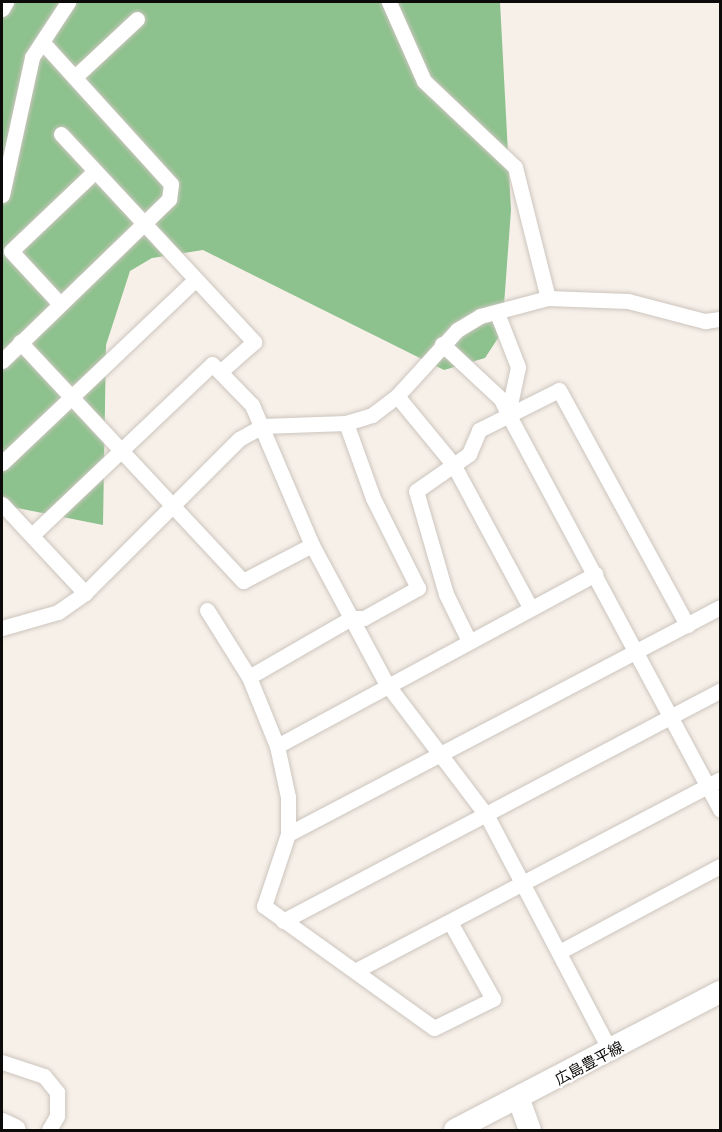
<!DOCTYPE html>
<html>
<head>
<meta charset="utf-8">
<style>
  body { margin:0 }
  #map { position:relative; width:722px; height:1132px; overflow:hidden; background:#f7f0e9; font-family:Inter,"Noto Sans JP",sans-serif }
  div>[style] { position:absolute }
  .forest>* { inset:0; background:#8dc18d }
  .roads { filter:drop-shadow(0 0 2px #ccc5be) drop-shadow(0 0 2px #ccc5be) }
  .minor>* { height:15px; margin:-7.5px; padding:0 7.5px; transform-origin:7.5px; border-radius:7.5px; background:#fff }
  .primary>* { height:22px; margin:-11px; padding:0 11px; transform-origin:11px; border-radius:11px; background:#fff }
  span { translate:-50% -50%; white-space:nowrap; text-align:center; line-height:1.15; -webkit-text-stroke:4.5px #fff; paint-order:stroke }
  .street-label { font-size:15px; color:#0d0b09 }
  .frame { position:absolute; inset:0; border:3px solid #0d0b09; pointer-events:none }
</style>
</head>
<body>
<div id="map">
  <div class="forest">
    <i style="clip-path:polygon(2px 2px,500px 2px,511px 210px,502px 332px,485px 358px,444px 370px,203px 250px,152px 258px,130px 271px,106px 345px,103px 525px,2px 505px)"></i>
  </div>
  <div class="roads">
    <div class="minor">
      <i style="left:389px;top:2px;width:86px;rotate:66.1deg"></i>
      <i style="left:424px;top:81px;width:125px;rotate:43.4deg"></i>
      <i style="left:515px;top:167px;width:135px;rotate:75.9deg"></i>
      <i style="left:2px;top:9px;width:8px;rotate:-60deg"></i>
      <i style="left:77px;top:75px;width:82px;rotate:-43deg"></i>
      <i style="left:61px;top:134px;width:284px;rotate:47.1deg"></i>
      <i style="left:254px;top:342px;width:45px;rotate:138.6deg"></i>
      <i style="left:2px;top:195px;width:141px;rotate:-77.7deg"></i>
      <i style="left:32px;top:57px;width:66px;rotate:-56.8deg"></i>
      <i style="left:60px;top:304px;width:72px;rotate:-132.8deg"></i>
      <i style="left:11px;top:251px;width:115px;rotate:-43.6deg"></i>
      <i style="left:497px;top:313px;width:58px;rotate:68.7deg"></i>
      <i style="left:518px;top:367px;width:48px;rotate:102deg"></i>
      <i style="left:508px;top:414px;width:449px;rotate:61.8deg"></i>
      <i style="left:20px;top:342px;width:327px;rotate:47deg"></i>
      <i style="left:243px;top:581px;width:78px;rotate:-27.6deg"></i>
      <i style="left:442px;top:344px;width:81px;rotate:43deg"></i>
      <i style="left:501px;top:399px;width:17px;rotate:65deg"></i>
      <i style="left:2px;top:361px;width:233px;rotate:-44.1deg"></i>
      <i style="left:169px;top:199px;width:15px;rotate:-82deg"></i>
      <i style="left:171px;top:184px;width:190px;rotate:-132.2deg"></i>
      <i style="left:397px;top:396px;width:88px;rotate:50.5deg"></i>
      <i style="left:453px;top:464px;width:162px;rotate:61.7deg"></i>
      <i style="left:2px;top:463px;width:266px;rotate:-43.5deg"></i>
      <i style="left:2px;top:504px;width:122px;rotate:47deg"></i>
      <i style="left:32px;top:535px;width:248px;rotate:-43.5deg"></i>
      <i style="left:212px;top:364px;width:57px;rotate:45.7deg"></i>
      <i style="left:252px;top:405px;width:152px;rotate:66.8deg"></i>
      <i style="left:312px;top:545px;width:157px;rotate:61.8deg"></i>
      <i style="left:386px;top:683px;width:167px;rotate:52.8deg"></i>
      <i style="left:487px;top:816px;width:267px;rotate:62.3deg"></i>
      <i style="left:207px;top:610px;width:79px;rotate:57.9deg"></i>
      <i style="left:249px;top:677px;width:74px;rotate:67.9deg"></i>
      <i style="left:277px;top:746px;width:52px;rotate:77.8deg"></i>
      <i style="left:288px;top:797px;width:37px;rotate:90deg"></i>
      <i style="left:288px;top:834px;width:76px;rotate:108.4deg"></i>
      <i style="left:264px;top:906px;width:209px;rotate:35.7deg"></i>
      <i style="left:434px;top:1028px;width:66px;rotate:-26.2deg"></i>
      <i style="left:493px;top:999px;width:88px;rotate:-119.2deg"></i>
      <i style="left:2px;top:628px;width:58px;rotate:-15.9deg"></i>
      <i style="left:58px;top:612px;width:33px;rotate:-35deg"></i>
      <i style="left:85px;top:593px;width:218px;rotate:-45deg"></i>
      <i style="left:239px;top:439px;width:26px;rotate:-29deg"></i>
      <i style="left:262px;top:426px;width:84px;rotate:-2deg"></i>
      <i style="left:346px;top:423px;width:27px;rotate:-17deg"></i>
      <i style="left:372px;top:415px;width:31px;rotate:-37deg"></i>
      <i style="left:397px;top:396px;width:89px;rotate:-47.7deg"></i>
      <i style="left:457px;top:330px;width:27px;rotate:-31deg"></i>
      <i style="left:480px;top:316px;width:70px;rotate:-14.8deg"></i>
      <i style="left:548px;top:298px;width:80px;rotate:2.1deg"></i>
      <i style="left:628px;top:301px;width:80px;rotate:14.6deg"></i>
      <i style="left:705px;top:321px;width:15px;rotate:-8deg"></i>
      <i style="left:468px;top:639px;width:50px;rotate:-116.1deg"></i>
      <i style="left:446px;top:594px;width:107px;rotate:-106.2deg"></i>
      <i style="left:416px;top:491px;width:65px;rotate:-34.9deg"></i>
      <i style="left:469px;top:454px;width:26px;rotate:-67deg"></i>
      <i style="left:479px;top:430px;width:89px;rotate:-26.6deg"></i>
      <i style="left:559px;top:390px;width:268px;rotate:61.4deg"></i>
      <i style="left:249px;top:677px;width:118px;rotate:-30deg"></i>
      <i style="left:351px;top:618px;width:13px"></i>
      <i style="left:364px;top:618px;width:62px;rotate:-29.1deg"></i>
      <i style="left:418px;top:588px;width:101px;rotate:-116.6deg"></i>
      <i style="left:373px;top:498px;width:80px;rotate:-109.8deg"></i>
      <i style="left:277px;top:746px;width:362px;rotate:-28.4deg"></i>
      <i style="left:288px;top:834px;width:488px;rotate:-27.7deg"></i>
      <i style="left:283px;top:921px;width:494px;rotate:-27.8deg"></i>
      <i style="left:561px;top:951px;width:180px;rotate:-28.1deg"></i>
      <i style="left:355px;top:971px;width:412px;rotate:-27.7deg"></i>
      <i style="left:2px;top:1062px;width:44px;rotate:18.4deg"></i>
      <i style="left:44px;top:1076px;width:21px;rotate:51deg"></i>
      <i style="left:57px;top:1092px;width:24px;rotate:90deg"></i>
      <i style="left:57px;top:1116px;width:16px;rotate:120deg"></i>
    </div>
    <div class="primary">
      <i style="left:519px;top:1100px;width:32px;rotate:70deg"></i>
      <i style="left:2px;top:1124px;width:14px;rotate:25deg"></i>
      <i style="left:455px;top:1130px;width:299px;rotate:-27.5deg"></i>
    </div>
  </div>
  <div class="street-label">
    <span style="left:589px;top:1063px;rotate:-28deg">広島豊平線</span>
  </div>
  <div class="frame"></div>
</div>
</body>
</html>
